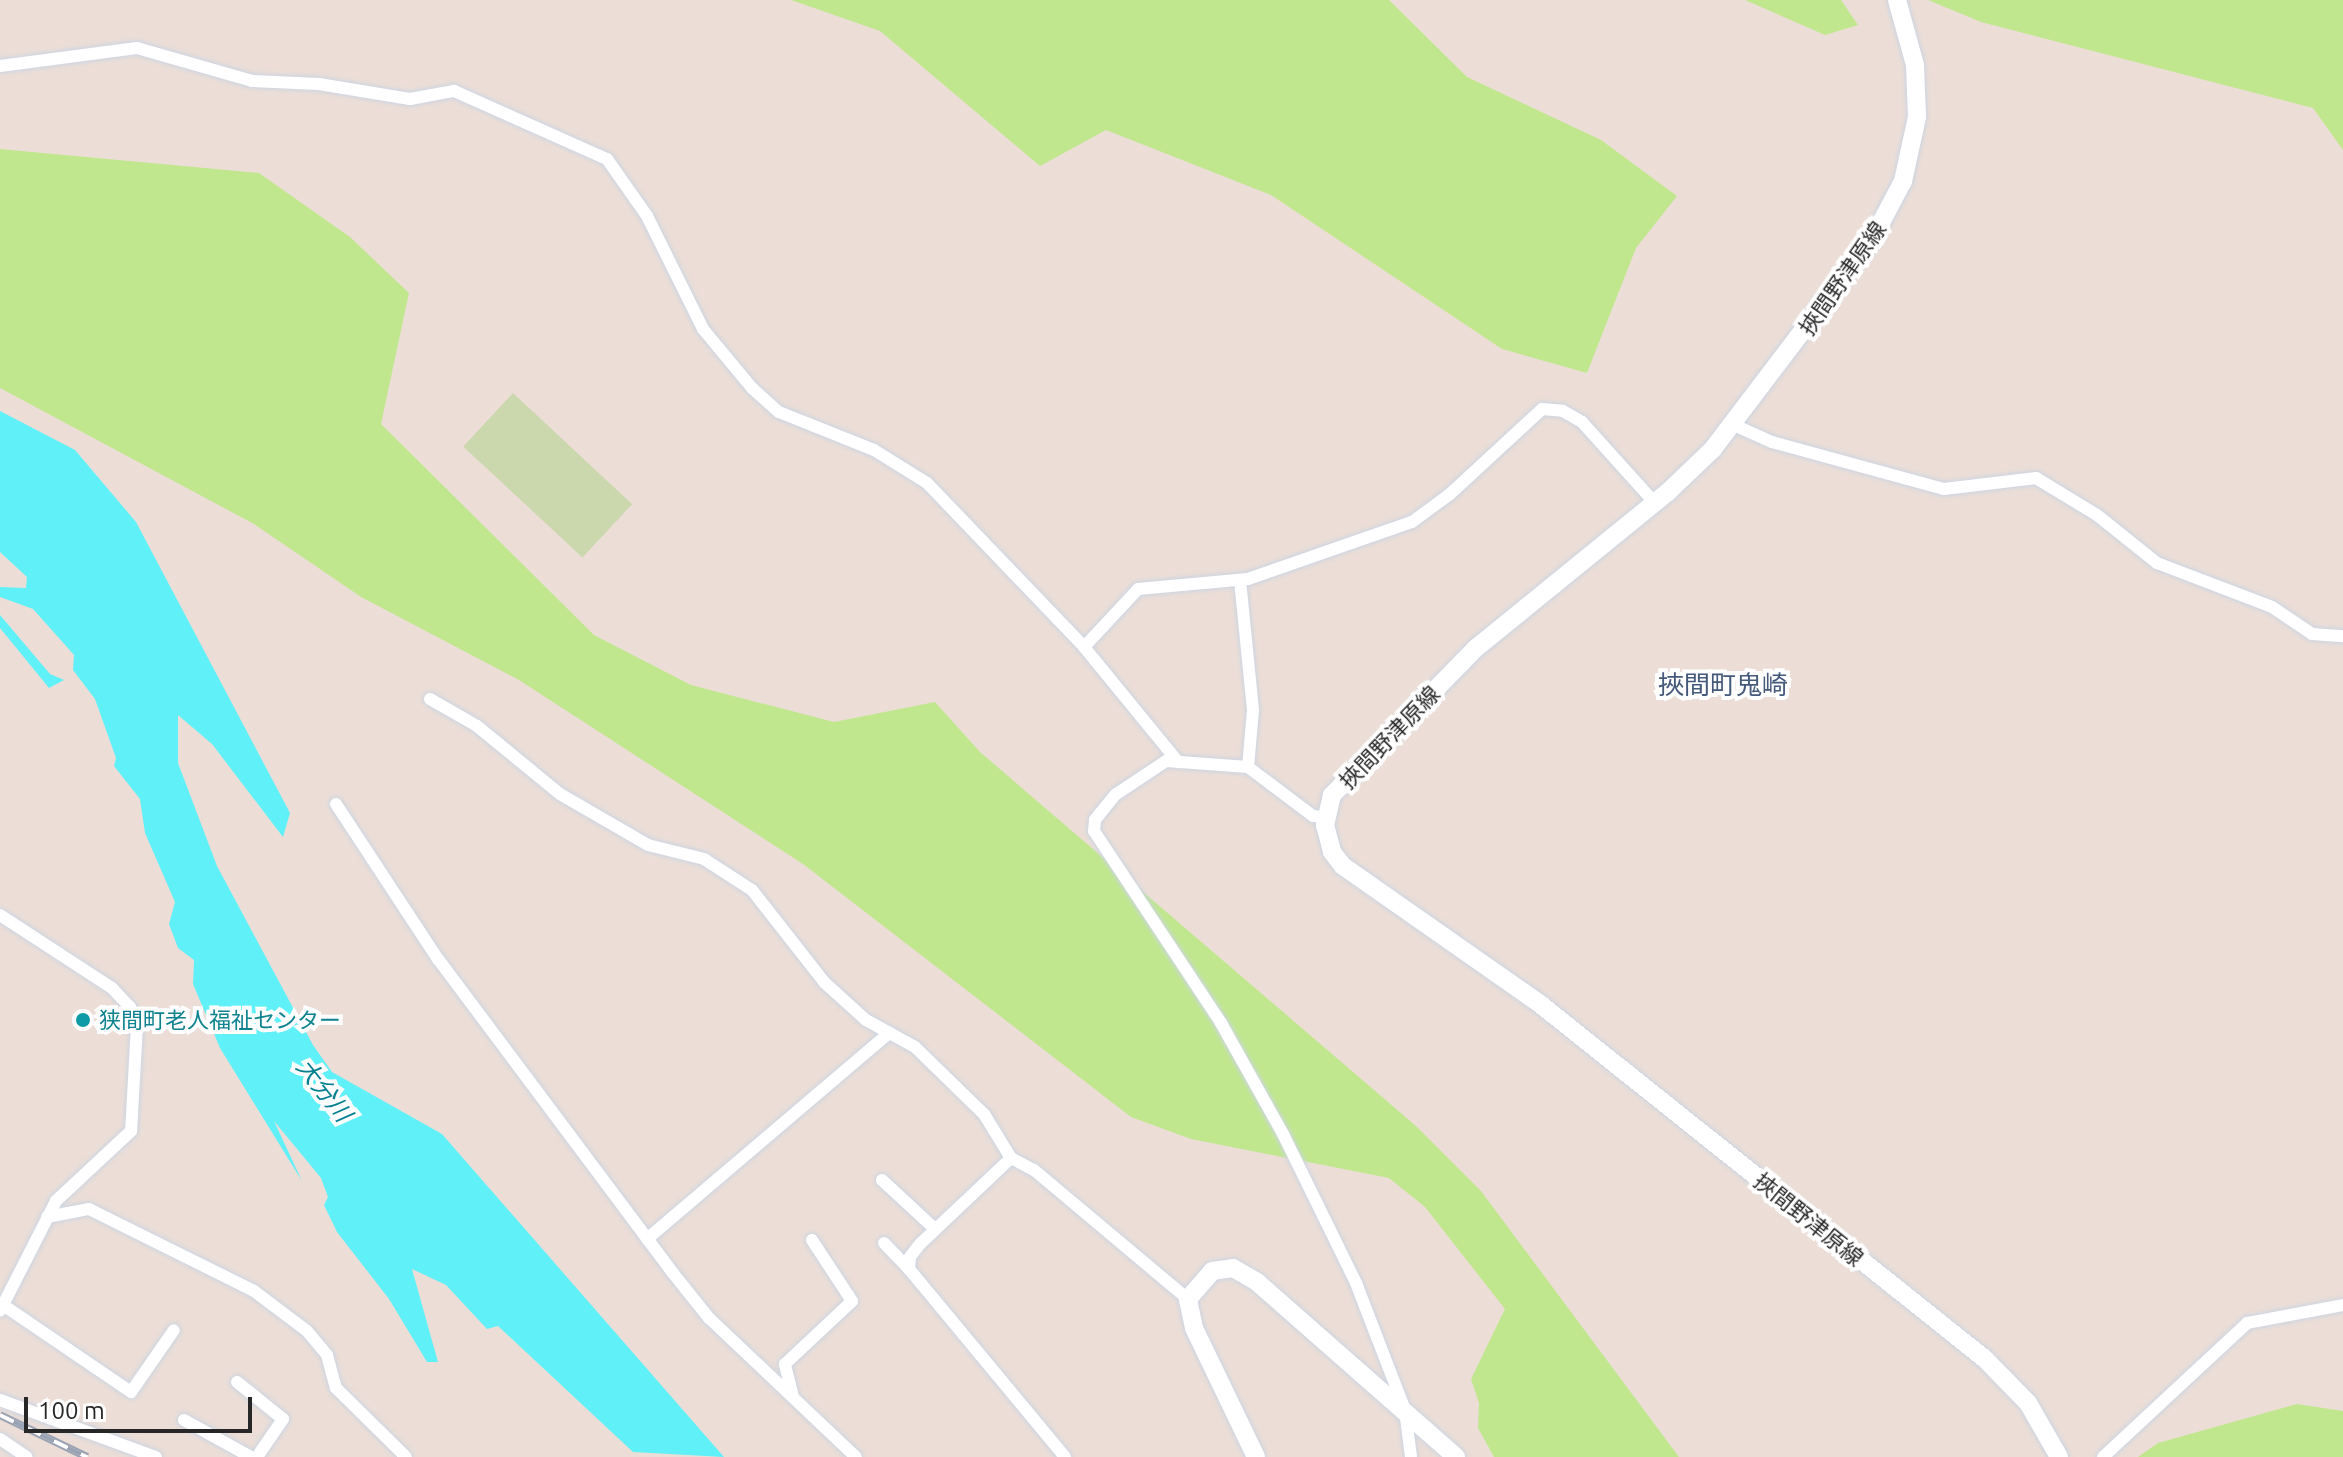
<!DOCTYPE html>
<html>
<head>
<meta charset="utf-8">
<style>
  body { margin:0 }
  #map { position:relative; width:2343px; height:1457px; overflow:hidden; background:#ecded7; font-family:Ubuntu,"Noto Sans JP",sans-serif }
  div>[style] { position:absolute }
  .green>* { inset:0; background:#c0e78e }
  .cemetery>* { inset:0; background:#cbd7ad; transform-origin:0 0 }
  .water>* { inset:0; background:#60f0f8 }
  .roads { filter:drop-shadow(0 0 2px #ccd5e2) drop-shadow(0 0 2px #ccd5e2) }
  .minor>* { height:12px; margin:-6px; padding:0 6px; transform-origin:6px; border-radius:6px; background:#fff }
  .secondary>* { height:18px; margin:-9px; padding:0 9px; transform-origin:9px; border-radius:9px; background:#fff }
  .rail>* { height:8px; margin-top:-4px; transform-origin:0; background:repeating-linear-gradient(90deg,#fff 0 15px,#9aa3b4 0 30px); box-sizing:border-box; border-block:2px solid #9aa3b4 }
  .dots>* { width:22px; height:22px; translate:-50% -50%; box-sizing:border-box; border:4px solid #fff; border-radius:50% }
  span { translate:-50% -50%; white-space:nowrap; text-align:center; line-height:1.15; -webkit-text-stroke:8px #fff; paint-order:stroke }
  .street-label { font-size:22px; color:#272727 }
  .culture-label { font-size:22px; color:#0d838f }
  .left { translate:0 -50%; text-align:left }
  .water-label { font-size:24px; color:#048092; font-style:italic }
  .quarter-label { font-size:26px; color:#455a7b }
  .scale { position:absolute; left:24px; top:1397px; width:228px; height:36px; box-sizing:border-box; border:4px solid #272727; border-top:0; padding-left:10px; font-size:24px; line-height:28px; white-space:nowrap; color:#272727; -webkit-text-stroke:6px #fff; paint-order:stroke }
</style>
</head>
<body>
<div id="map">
  <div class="green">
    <i style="clip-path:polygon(791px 0,1389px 0,1467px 77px,1601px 140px,1677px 196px,1636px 248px,1587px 373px,1502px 349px,1271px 195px,1106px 130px,1040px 166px,880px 31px)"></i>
    <i style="clip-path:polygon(1745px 0,1841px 0,1858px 25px,1825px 35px)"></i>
    <i style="clip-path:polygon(1928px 0,2343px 0,2343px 150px,2313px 108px,1981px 22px)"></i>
    <i style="clip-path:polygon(0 149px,259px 173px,350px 237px,409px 293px,381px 424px,594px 635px,691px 685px,834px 722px,935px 702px,980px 752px,1416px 1126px,1481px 1191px,1679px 1457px,1494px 1457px,1478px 1428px,1479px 1403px,1471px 1379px,1505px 1309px,1425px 1207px,1389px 1178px,1191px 1139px,1131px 1117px,803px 864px,519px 680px,361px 597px,254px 524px,0 388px)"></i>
    <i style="clip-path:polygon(2297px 1404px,2343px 1411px,2343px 1457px,2138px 1457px,2158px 1443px)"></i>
  </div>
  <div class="cemetery">
    <i style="left:513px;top:393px;width:163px;height:73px;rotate:43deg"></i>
  </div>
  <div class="water">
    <i style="clip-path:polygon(0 411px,75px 450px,136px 522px,290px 813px,283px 837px,212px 744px,178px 715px,178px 763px,217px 866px,313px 1045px,332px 1072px,442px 1134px,724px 1457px,633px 1452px,498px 1326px,487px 1329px,446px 1285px,412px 1269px,438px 1362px,427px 1362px,389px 1299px,337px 1232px,324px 1205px,328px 1197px,321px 1178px,274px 1121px,302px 1181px,220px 1048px,193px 984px,194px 960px,178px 948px,169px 924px,175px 902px,145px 833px,140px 799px,114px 766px,116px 758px,95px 699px,73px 670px,74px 655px,33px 609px,0 597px,0 587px,26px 588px,27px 577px,0 552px)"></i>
    <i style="clip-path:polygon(0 615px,50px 674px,64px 680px,49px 688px,0 628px)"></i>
  </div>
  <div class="roads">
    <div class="minor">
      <i style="left:0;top:66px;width:138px;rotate:-7.5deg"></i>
      <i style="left:137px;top:48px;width:120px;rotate:16deg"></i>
      <i style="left:252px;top:81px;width:67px;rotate:2.6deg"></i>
      <i style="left:319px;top:84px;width:92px;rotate:9.4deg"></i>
      <i style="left:410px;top:99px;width:45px;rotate:-10.3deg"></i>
      <i style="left:454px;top:91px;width:167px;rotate:24deg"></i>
      <i style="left:607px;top:159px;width:70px;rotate:54.9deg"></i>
      <i style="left:647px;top:216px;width:126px;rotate:63.6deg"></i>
      <i style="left:703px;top:329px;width:77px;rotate:50.3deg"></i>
      <i style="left:752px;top:388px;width:36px;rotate:42deg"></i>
      <i style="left:779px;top:412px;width:102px;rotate:21.8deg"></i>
      <i style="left:874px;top:450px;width:62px;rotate:31.9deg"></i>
      <i style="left:927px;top:483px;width:227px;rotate:46.2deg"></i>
      <i style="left:1084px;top:647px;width:149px;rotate:50.7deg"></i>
      <i style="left:1734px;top:425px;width:42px;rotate:24.1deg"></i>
      <i style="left:1772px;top:442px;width:178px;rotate:15.3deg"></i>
      <i style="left:1944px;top:489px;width:93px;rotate:-6.8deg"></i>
      <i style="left:2036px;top:478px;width:71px;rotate:31.2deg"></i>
      <i style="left:2097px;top:515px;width:77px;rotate:38.7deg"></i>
      <i style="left:2157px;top:563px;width:123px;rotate:20.9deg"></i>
      <i style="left:2272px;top:607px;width:48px;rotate:34deg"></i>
      <i style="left:2312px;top:634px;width:31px;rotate:4deg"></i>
      <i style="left:1240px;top:580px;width:131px;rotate:84.3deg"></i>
      <i style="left:1253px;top:710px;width:57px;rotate:95deg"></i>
      <i style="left:1248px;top:767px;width:81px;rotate:37deg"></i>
      <i style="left:1313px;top:816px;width:12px;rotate:5deg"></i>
      <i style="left:1084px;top:647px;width:79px;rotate:-47deg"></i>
      <i style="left:1138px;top:589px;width:110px;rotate:-5.2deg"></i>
      <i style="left:1248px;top:579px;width:174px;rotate:-19.2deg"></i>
      <i style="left:1412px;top:522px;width:47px;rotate:-36.4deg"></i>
      <i style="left:1450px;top:494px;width:125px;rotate:-42.7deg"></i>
      <i style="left:1542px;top:409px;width:21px;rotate:5deg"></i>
      <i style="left:1563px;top:411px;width:22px;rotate:30deg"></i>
      <i style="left:1582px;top:422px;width:109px;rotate:48deg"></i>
      <i style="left:430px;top:699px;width:54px;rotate:29.9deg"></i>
      <i style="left:477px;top:726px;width:107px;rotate:39.3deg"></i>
      <i style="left:560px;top:794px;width:102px;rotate:30.1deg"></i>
      <i style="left:648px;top:845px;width:58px;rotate:14deg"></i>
      <i style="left:704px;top:859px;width:57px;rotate:32.9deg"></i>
      <i style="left:752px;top:890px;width:118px;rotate:51.9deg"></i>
      <i style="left:825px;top:983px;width:55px;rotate:42.1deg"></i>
      <i style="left:866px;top:1020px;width:56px;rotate:28.9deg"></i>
      <i style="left:915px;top:1047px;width:96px;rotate:44.2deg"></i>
      <i style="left:984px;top:1114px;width:52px;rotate:58.5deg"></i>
      <i style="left:1011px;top:1158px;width:26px;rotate:28deg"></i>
      <i style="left:1034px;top:1170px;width:201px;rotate:40deg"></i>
      <i style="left:1248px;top:767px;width:82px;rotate:-175.8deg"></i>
      <i style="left:1166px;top:761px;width:61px;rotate:146.3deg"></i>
      <i style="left:1115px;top:795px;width:32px;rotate:129deg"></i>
      <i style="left:1095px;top:820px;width:11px;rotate:95deg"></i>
      <i style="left:1094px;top:831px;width:230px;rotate:56.5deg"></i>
      <i style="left:1221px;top:1023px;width:127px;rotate:60.8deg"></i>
      <i style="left:1283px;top:1134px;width:166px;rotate:63.9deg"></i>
      <i style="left:1356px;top:1283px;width:136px;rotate:68.9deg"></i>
      <i style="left:1405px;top:1410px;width:47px;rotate:82.7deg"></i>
      <i style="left:336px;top:804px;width:186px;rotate:56.7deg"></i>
      <i style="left:438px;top:959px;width:391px;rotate:53.2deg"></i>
      <i style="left:672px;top:1272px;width:59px;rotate:51.2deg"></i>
      <i style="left:709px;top:1318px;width:202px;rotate:43.4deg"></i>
      <i style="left:0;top:915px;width:134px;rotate:33.1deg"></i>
      <i style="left:112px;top:988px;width:26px;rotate:47deg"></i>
      <i style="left:130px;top:1007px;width:19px;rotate:69deg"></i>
      <i style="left:137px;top:1025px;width:106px;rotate:93.2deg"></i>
      <i style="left:131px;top:1131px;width:103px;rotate:137deg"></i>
      <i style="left:56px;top:1201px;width:123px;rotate:117deg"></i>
      <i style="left:1011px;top:1158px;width:125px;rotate:136.6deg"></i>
      <i style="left:920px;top:1244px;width:16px;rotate:128deg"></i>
      <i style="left:910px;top:1257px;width:12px;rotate:95deg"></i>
      <i style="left:909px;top:1269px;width:244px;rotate:50.3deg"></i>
      <i style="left:882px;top:1180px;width:72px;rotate:42.8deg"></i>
      <i style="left:47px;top:1217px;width:43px;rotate:-10.8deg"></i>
      <i style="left:89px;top:1209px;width:184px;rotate:26.4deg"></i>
      <i style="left:254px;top:1291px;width:66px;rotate:37deg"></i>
      <i style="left:307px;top:1331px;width:31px;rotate:50deg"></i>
      <i style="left:327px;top:1355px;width:34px;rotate:75deg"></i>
      <i style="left:336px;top:1388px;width:98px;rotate:44.6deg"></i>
      <i style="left:647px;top:1239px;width:318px;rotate:-40.4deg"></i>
      <i style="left:884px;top:1243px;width:36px;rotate:46deg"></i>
      <i style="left:3px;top:1305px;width:155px;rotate:34.2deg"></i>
      <i style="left:131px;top:1392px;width:75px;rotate:-55.3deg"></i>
      <i style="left:237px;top:1382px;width:59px;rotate:38.8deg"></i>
      <i style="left:283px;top:1419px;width:46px;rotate:124.4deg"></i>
      <i style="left:793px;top:1397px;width:34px;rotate:-104deg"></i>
      <i style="left:785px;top:1364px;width:92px;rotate:-43.2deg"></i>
      <i style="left:852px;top:1301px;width:73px;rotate:-123.3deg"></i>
      <i style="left:0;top:1400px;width:166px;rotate:20.1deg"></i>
      <i style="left:184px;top:1420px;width:77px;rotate:28.9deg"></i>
      <i style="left:0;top:1439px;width:32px;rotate:34deg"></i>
      <i style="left:2103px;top:1457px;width:197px;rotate:-42.9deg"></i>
      <i style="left:2247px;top:1323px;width:98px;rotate:-10.6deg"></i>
    </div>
    <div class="secondary">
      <i style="left:1897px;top:0;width:67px;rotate:74.5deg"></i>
      <i style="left:1915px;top:65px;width:52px;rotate:87.8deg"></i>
      <i style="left:1917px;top:117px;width:66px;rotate:102.3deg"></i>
      <i style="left:1903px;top:181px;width:64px;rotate:117.8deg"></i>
      <i style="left:1873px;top:238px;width:265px;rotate:127.2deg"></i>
      <i style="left:1713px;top:449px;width:62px;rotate:136.3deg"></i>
      <i style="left:1668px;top:492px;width:247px;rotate:140.9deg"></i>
      <i style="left:1476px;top:648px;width:206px;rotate:134.4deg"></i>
      <i style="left:1332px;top:795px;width:31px;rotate:103deg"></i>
      <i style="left:1325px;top:825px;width:28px;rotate:75deg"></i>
      <i style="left:1332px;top:852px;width:18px;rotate:52deg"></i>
      <i style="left:1343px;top:866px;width:241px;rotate:35deg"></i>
      <i style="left:1540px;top:1004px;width:569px;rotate:38.58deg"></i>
      <i style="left:1985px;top:1359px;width:62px;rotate:45.7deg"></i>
      <i style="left:2028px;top:1403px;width:62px;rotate:60.1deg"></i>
      <i style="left:1256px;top:1457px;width:143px;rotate:-115.7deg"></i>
      <i style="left:1194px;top:1328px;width:30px;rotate:-102deg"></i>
      <i style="left:1188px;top:1299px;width:37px;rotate:-49deg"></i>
      <i style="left:1212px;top:1271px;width:21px;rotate:-8deg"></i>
      <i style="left:1233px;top:1268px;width:28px;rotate:30deg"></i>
      <i style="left:1257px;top:1282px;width:265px;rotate:41.3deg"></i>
    </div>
  </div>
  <div class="rail">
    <i style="left:0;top:1415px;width:97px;rotate:25.8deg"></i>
  </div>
  <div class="dots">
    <i style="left:83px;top:1020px;background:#0f9aa8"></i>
  </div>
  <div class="street-label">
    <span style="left:1842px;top:278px;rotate:-55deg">挾間野津原線</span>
    <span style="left:1389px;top:737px;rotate:-46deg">挾間野津原線</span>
    <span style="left:1809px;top:1219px;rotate:39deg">挾間野津原線</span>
  </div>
  <div class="culture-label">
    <span class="left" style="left:99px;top:1020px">狭間町老人福祉センター</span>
  </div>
  <div class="water-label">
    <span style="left:324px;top:1090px;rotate:52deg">大分川</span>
  </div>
  <div class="quarter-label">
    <span style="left:1723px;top:685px">挾間町鬼崎</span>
  </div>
  <div class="scale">100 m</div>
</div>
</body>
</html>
